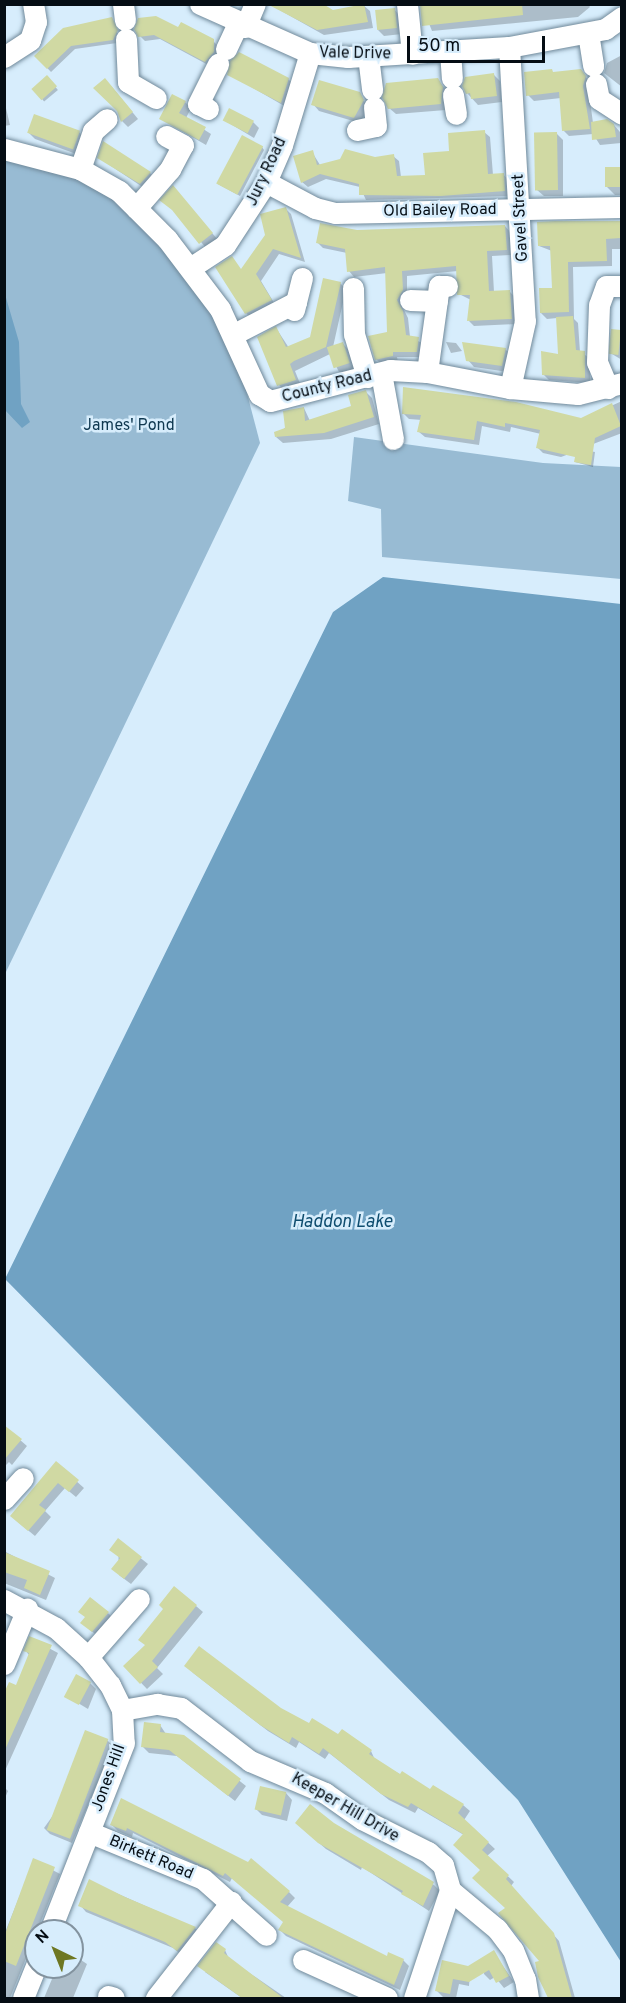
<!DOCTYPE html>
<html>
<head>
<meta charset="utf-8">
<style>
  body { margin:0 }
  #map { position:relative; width:626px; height:2003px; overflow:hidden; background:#d7edfc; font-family:Overpass,sans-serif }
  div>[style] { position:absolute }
  .green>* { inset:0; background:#98bbd3 }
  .water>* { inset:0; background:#70a2c3 }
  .shadow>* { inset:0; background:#0003; transform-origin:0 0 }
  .building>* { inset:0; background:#d0d9a3; transform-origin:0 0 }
  .roads { filter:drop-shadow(0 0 2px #70899a) drop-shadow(0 0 2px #70899a) }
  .minor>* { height:21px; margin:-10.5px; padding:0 10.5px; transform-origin:10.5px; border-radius:10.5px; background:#fff }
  span { translate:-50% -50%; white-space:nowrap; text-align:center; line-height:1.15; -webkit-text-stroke:5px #d7edfc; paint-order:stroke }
  .street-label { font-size:16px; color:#050d14 }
  .park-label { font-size:16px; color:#0f3850 }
  .water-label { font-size:18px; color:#0f4d6f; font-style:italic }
  .frame { position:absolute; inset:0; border:6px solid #050d14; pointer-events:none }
  .north { position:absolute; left:24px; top:1919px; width:60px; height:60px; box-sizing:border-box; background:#d7edfc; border:2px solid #83939f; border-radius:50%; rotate:317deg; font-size:16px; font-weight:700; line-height:24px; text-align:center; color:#050d14 }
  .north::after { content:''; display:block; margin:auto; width:21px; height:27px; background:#6e7722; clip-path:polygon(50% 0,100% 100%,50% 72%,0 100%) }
  .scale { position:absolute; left:407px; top:36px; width:138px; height:27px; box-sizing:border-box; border:3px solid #050d14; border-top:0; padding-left:8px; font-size:18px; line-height:21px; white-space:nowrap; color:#050d14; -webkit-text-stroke:4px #d7edfc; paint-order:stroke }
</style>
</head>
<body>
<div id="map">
  <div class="green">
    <i style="clip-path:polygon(5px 153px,78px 173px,116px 195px,176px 261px,219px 323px,238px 359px,260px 443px,5px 974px)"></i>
    <i style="clip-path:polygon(354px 437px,543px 463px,621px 467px,621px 579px,382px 557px,381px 509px,348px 501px)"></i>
  </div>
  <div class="water">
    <i style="clip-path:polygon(4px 291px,19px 342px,21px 404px,30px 422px,22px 428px,5px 410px)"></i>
    <i style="clip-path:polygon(383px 577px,621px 604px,621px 1962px,518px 1800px,5px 1279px,333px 612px)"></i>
  </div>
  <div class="shadow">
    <i style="clip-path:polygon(269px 4px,333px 11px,363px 5px,370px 11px,373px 28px,324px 35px)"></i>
    <i style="clip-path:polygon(437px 4px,588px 4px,590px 7px,578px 17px,432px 31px,422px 6px)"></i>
    <i style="clip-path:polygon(394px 9px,400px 16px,402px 34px,384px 36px,378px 30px)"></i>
    <i style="clip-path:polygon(112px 21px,119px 37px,117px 43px,75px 49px,51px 72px,36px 56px)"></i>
    <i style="clip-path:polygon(179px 29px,213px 41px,218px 46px,218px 57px,210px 66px,160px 39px,145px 41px,140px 36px)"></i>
    <i style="clip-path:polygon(622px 55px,622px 87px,604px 73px,607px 63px)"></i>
    <i style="clip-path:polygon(580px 71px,591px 83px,589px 93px,593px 123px,614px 125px,620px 132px,621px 143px,600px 145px,593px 134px,569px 136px,563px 130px,561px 98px,534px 101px,528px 95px)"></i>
    <i style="clip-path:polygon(229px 74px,288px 79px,293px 84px,286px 107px)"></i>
    <i style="clip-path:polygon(494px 75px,500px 81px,502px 102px,478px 105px,467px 93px)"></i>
    <i style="left:47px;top:77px;width:17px;height:18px;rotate:50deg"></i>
    <i style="clip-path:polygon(438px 80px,449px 94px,446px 110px,396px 114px,389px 108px)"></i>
    <i style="clip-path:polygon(111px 86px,138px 119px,128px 127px,122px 121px)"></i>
    <i style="clip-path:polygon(4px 100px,10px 125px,4px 126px)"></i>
    <i style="clip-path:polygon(364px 101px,369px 107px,360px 123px,319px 111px,313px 104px)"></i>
    <i style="clip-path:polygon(185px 102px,191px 108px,186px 118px,211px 134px,206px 145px,161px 119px)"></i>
    <i style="clip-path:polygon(224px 120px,253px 122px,259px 128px,254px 138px)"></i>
    <i style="clip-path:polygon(79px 132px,85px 138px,79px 155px,35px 139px,29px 133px)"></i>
    <i style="clip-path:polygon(484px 132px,490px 137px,493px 175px,503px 174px,508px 180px,509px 196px,366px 200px,360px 187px,326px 179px,308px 187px,302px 182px,312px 152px,320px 165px,393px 156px,399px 161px,401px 177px,426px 177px,451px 153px)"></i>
    <i style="clip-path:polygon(557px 134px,563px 140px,563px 196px,544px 196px,537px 190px)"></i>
    <i style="clip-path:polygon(262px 147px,264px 150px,240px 196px,218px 184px)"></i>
    <i style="clip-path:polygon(99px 158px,150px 173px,156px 179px,147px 190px)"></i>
    <i style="clip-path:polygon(622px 169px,622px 195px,615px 195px,607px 187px,606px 170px)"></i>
    <i style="clip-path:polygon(179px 194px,218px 240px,207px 249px,177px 214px)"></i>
    <i style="clip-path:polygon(286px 209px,291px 214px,305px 262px,279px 254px,261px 281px,276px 306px,252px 319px,246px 313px,242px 270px)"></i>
    <i style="clip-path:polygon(622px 222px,622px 249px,612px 249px,612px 266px,573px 267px,574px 319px,578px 323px,580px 352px,590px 358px,590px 383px,549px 380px,543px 374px,560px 356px,557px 318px,547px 319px,541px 313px,554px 289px,552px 251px,539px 246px,555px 226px)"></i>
    <i style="clip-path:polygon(505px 226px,510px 232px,511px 255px,492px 256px,494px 292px,510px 292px,515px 297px,517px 324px,474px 326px,469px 321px,471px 300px,459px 294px,458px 271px,407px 276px,407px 296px,402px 306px,408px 318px,410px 337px,424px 344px,422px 357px,397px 357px,398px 362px,382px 365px,376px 359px,389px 333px,387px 273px,354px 277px,349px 271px,347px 253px,323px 248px,318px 243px,356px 232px)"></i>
    <i style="clip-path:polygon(340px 283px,346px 289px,333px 347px,343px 344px,349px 350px,355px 370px,340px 374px,330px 354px,295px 371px,301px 386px,285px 391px,279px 385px,276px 328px,289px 348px,311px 338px)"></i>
    <i style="clip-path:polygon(612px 331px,622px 331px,622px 360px,612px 354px)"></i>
    <i style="clip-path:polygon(446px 342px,456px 343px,462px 351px,451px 353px)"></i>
    <i style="clip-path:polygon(505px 349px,511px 355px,508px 372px,474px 367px,468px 360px)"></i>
    <i style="clip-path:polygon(366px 392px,372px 398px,379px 424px,331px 439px,283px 443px,276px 437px,304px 408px,310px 421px,353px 407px)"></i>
    <i style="clip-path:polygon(622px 401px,622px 433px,580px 449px,595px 452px,593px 467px,575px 462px,577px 451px,561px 457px,543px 453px,537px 447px,541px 434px,511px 427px,510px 432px,482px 426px,479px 445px,425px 437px,419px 432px,422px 420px,409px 419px,403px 413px,582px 419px)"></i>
    <i style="clip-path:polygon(4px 1426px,27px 1446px,12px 1465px,9px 1462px,4px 1467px)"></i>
    <i style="clip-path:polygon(56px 1463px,84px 1488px,76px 1497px,65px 1488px,45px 1511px,51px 1517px,35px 1536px,18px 1522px)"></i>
    <i style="clip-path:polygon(118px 1540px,148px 1564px,131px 1584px,119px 1575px)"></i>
    <i style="clip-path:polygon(4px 1551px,55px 1578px,46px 1600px,4px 1583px)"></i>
    <i style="clip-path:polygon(175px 1588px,203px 1612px,157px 1668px,163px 1674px,147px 1689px,125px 1666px,146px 1646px)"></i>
    <i style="clip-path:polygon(108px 1613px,114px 1619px,99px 1637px,89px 1629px)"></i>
    <i style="clip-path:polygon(30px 1638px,58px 1653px,4px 1773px,4px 1696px,17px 1687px,29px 1655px,25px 1650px)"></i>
    <i style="clip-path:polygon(192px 1672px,371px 1751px,375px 1760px,431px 1792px,463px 1805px,470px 1811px,464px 1820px,495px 1849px,487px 1856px,514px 1882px,511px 1886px,559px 1941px,575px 1998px,550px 1998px,540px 1976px,541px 1961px,482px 1870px,464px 1835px,418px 1808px,415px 1813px,389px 1800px,329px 1753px,325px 1759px,299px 1742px,296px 1748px,268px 1731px)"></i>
    <i style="clip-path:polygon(90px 1683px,96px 1689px,88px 1709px,68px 1697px)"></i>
    <i style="clip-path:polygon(160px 1725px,166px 1734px,183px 1736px,246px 1786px,235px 1801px,177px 1756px,149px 1753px,143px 1747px)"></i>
    <i style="clip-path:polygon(107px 1740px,113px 1746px,72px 1843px,50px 1834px,44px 1828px)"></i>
    <i style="clip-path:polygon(4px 1787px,8px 1791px,4px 1800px)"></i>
    <i style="clip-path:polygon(286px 1793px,292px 1800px,287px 1821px,262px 1815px,256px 1809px)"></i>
    <i style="clip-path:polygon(122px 1800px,289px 1892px,295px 1898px,287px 1907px,388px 1958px,403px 1960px,409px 1966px,400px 1990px,286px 1936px,280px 1930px,284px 1922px,232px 1878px,230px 1882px,133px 1833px,132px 1837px,118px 1831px,112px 1825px)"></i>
    <i style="clip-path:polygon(333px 1825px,434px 1885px,440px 1891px,429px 1911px,362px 1867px,361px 1870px,326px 1849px,303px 1829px)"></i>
    <i style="clip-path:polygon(34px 1860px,60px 1874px,10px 1998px,4px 1998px,4px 1935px)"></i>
    <i style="clip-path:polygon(89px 1881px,195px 1928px,201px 1934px,183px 1956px,173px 1948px,86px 1912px,80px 1905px)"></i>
    <i style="clip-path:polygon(225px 1950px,229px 1959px,286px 1998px,242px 1998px,205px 1972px)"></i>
    <i style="clip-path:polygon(493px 1952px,514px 1982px,504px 1988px,495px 1977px,490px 1980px,484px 1974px,483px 1958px)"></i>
    <i style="clip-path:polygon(72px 1954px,87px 1964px,73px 1998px,44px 1998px,57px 1967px,72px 1967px)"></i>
    <i style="clip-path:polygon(443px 1962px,470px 1973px,469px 1986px,459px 1984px,456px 1998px,443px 1997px,437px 1991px)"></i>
  </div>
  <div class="building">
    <i style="clip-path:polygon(267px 4px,323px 4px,333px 10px,364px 4px,368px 22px,317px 30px)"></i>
    <i style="clip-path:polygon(522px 4px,523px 15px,422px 26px,420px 5px)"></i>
    <i style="left:395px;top:8px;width:20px;height:20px;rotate:84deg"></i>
    <i style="clip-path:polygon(156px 16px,178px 27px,181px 22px,214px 39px,214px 52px,205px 62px,154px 35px,138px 37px,134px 29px,138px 18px)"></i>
    <i style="clip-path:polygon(112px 17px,118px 30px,113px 40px,71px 46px,47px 69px,34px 56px,63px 28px)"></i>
    <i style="clip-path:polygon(239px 52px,289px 78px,281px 103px,227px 75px,230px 61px)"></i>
    <i style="clip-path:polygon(552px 69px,553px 72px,581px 69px,586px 76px,583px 86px,590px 129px,562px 131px,559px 92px,526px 96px,524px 72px)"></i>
    <i style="clip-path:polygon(494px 73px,497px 96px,471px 99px,470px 93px,466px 94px,462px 86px,465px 77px)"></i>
    <i style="left:47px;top:75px;width:15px;height:21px;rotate:48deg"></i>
    <i style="clip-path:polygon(105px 78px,133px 112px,121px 122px,117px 111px,93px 88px)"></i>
    <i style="clip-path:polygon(438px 78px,443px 87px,441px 104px,388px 109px,382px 97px,386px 83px)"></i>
    <i style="clip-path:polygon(319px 80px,360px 92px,364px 100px,354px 118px,311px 105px)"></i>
    <i style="clip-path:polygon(172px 94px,186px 101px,179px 113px,206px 127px,199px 140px,159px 119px)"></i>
    <i style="left:229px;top:108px;width:28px;height:14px;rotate:27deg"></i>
    <i style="left:34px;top:114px;width:49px;height:20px;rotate:20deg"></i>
    <i style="clip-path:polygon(607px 119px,614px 124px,616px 137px,592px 140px,591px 122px)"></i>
    <i style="clip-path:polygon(485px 130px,488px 174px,504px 173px,505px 191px,441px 196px,359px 195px,359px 184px,320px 174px,301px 183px,293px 156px,313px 150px,317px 165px,340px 159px,345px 149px,375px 157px,394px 154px,397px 176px,425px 175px,423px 153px,449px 151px,448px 133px)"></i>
    <i style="left:557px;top:132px;width:58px;height:23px;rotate:89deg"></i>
    <i style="left:242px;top:135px;width:24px;height:55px;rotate:28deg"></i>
    <i style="clip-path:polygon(103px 141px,151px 172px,140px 184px,97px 158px)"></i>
    <i style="left:621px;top:167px;width:20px;height:16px;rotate:90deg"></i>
    <i style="clip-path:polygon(173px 185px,213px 233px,199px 244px,172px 210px,159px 200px)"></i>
    <i style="clip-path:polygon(286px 207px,301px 258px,273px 249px,256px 274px,272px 300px,245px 314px,215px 267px,232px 256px,241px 269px,265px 235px,260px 214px)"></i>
    <i style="clip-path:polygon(555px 221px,621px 221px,621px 238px,606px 239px,607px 261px,568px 262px,569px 312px,540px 313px,539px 288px,552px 288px,550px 246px,538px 246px,537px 222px)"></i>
    <i style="clip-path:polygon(320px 223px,357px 230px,505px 225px,507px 250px,487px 251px,489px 291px,510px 290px,512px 319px,467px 321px,470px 295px,457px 295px,456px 266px,402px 271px,403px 290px,397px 300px,403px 311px,406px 335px,419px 337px,417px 352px,393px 352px,393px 356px,375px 360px,368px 336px,387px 332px,385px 267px,347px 272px,345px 249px,316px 243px)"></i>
    <i style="clip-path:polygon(323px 278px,341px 282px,326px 347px,294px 361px,290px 364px,296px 380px,277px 386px,257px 337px,276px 326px,286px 347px,310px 337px)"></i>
    <i style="clip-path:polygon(573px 316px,576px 350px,585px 351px,585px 378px,542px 375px,541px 351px,558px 354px,556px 317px)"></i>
    <i style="left:611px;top:329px;width:10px;height:25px;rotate:6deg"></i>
    <i style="left:343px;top:342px;width:22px;height:17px;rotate:72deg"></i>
    <i style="clip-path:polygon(462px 342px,506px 348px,502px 366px,466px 361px)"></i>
    <i style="clip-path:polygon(403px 387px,516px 402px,581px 418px,612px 403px,621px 426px,595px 438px,591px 465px,574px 462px,575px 457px,536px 448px,540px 430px,505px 423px,505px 427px,477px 421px,474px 440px,417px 432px,421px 415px,402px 414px)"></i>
    <i style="clip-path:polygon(366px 390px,374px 417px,324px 433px,275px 437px,274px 432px,285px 428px,283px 411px,304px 407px,305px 421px,351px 406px,348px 395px)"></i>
    <i style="clip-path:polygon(4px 1425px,22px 1439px,4px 1460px)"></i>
    <i style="clip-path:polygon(56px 1461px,79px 1480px,69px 1492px,58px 1483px,39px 1505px,46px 1510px,28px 1531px,10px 1516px)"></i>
    <i style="clip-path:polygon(118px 1538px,142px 1557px,124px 1579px,111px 1569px,120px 1558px,109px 1550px)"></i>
    <i style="clip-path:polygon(4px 1552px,50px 1571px,40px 1595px,24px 1588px,27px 1580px,4px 1572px)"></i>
    <i style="clip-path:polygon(174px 1586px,197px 1605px,152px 1661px,158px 1667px,140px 1684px,123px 1666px,145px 1645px,138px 1640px,163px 1609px,159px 1605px)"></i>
    <i style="clip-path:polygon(90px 1597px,109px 1612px,92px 1632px,80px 1623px,85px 1617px,78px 1612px)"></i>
    <i style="clip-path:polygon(29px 1636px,52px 1645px,4px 1752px,4px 1693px,9px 1682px,16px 1685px,29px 1653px,23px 1651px)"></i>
    <i style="clip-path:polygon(199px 1646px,281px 1708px,309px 1723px,312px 1718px,338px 1734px,342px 1729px,372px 1750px,369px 1754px,400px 1774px,402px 1771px,430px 1789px,433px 1785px,464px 1804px,458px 1813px,489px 1842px,482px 1850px,509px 1875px,506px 1879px,554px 1933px,572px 1998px,548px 1998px,538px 1977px,535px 1962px,539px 1961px,498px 1913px,505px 1908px,472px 1878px,480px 1870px,453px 1845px,463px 1834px,411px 1803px,408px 1807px,381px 1794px,323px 1748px,319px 1754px,292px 1737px,289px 1743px,260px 1725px,184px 1666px)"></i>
    <i style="left:76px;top:1674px;width:17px;height:26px;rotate:28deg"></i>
    <i style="clip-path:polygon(144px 1722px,161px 1724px,160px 1732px,184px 1735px,241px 1779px,228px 1796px,169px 1750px,141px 1747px)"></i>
    <i style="left:85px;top:1730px;width:25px;height:107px;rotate:21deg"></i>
    <i style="left:260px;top:1786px;width:27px;height:24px;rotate:13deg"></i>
    <i style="clip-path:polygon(121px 1798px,248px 1862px,251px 1858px,290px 1891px,280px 1902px,387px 1956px,388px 1952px,404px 1959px,394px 1985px,278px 1930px,283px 1922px,225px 1873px,223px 1876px,127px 1828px,126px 1831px,110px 1825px)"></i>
    <i style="clip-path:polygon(310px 1804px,334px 1823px,434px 1882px,423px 1906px,401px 1894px,403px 1891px,318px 1843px,295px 1823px)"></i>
    <i style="clip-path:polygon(33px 1858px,55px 1867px,16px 1966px,4px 1961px,4px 1937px)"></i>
    <i style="clip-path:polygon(89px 1879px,125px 1897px,196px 1927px,177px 1951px,165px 1942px,78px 1906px)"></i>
    <i style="clip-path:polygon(216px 1942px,226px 1949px,224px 1953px,283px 1998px,242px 1998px,197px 1966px)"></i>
    <i style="clip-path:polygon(494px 1950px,509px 1976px,496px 1983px,489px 1970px,469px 1982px,453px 1979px,450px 1994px,435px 1991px,442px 1960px,468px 1966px)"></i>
  </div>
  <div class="roads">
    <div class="minor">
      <i style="left:123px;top:4px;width:16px;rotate:83deg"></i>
      <i style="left:200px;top:4px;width:120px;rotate:24deg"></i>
      <i style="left:310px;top:53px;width:38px;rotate:6deg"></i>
      <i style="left:348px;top:57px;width:161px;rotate:-3.6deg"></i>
      <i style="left:509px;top:47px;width:98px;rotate:-10.6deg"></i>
      <i style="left:605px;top:29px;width:21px;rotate:-35deg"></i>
      <i style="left:407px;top:4px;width:50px;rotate:84.3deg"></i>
      <i style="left:245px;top:27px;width:25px;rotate:-67deg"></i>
      <i style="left:588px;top:33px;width:33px;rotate:81deg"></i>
      <i style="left:126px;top:39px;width:43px;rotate:87.3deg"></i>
      <i style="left:128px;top:82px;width:32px;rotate:30deg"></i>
      <i style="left:509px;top:47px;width:274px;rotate:86.7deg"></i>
      <i style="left:525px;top:321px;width:69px;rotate:102.6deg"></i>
      <i style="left:226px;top:49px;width:29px;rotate:-65deg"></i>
      <i style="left:450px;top:51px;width:27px;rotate:86deg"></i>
      <i style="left:368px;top:56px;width:34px;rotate:83deg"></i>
      <i style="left:4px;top:57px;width:31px;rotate:-33deg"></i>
      <i style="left:30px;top:40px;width:19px;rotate:-72deg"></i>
      <i style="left:36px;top:22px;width:18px;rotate:-99deg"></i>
      <i style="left:596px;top:84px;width:15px;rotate:79deg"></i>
      <i style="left:599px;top:99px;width:27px;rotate:33deg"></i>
      <i style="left:453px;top:95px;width:19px;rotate:81deg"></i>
      <i style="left:208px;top:109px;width:11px;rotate:-153deg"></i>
      <i style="left:198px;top:104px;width:45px;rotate:-63.4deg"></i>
      <i style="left:357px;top:130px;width:19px;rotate:-12deg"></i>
      <i style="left:376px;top:126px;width:19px;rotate:-96deg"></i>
      <i style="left:4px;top:149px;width:79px;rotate:14.7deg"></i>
      <i style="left:80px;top:169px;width:45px;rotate:29.4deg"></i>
      <i style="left:119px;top:191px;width:68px;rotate:45deg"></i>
      <i style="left:167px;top:239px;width:88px;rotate:52.9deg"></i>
      <i style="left:220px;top:309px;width:94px;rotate:65.4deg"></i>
      <i style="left:259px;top:394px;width:13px;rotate:32deg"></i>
      <i style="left:270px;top:401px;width:124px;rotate:-14.5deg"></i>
      <i style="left:390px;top:370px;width:37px;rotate:3deg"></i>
      <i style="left:427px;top:372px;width:85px;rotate:10.9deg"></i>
      <i style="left:510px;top:388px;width:68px;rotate:5deg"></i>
      <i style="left:578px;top:394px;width:45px;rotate:-14deg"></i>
      <i style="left:80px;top:169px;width:40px;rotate:-71.1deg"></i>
      <i style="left:93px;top:131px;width:18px;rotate:-41deg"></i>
      <i style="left:266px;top:182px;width:55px;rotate:28deg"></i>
      <i style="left:315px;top:208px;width:21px;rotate:14deg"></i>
      <i style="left:335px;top:213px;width:287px;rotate:-1.2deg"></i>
      <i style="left:136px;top:208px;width:52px;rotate:-48.9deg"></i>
      <i style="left:170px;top:169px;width:27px;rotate:-62deg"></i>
      <i style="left:183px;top:145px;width:19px;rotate:-152deg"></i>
      <i style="left:190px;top:268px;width:42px;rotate:-33.3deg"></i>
      <i style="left:225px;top:245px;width:75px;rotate:-56.9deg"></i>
      <i style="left:266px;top:182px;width:40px;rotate:-66.6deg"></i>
      <i style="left:282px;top:145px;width:96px;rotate:-73.1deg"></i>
      <i style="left:353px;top:288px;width:46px;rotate:88.8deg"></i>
      <i style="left:354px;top:334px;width:45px;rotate:73.2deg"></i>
      <i style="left:410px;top:300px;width:27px;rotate:2deg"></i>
      <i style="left:294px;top:310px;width:33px;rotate:-76deg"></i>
      <i style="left:234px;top:334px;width:70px;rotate:-27.3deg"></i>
      <i style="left:427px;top:372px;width:87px;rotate:-82.1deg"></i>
      <i style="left:439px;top:286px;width:8px"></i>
      <i style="left:381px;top:373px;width:67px;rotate:79.7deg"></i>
      <i style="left:608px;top:388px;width:28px;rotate:-113deg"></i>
      <i style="left:597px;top:362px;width:57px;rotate:-88deg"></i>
      <i style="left:599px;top:305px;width:20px;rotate:-70deg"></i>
      <i style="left:606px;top:286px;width:16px"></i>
      <i style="left:4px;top:1499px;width:28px;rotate:-48deg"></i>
      <i style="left:4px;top:1600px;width:59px;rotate:28.3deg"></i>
      <i style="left:56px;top:1628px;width:43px;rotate:42.2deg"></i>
      <i style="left:88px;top:1657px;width:36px;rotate:52deg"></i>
      <i style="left:110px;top:1685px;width:28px;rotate:64deg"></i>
      <i style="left:122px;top:1710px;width:33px;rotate:87deg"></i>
      <i style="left:124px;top:1743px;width:202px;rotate:111.5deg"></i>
      <i style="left:88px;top:1657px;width:77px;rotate:-48.7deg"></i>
      <i style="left:4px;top:1664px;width:60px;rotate:-67.3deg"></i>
      <i style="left:122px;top:1710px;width:36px;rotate:-10deg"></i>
      <i style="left:157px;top:1704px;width:24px;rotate:9deg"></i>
      <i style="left:181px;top:1708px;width:87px;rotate:37.5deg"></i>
      <i style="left:250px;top:1761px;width:82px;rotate:23.1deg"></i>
      <i style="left:325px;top:1793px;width:45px;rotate:35.1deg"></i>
      <i style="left:362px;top:1819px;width:74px;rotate:26.6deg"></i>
      <i style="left:428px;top:1852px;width:20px;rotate:41deg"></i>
      <i style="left:443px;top:1865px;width:26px;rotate:74deg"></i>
      <i style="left:450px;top:1890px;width:114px;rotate:108.4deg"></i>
      <i style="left:89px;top:1832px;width:123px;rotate:22.4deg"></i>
      <i style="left:203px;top:1879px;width:84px;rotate:41.6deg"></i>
      <i style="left:450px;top:1890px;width:61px;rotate:39.7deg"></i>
      <i style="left:497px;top:1929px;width:26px;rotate:53deg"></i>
      <i style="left:513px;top:1950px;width:31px;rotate:68deg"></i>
      <i style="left:525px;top:1979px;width:19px;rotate:81deg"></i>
      <i style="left:303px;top:1960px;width:92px;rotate:24.3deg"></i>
      <i style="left:108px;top:1996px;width:6px;rotate:18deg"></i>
      <i style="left:23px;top:1998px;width:35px;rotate:-68deg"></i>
      <i style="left:156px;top:1998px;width:122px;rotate:-52deg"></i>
    </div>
  </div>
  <div class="street-label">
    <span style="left:355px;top:54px;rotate:1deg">Vale Drive</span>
    <span style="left:267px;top:172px;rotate:-65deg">Jury Road</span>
    <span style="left:440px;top:211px;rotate:-1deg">Old Bailey Road</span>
    <span style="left:521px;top:218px;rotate:-93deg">Gavel Street</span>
    <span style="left:327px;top:387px;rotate:-14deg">County Road</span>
    <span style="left:109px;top:1778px;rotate:-70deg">Jones Hill</span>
    <span style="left:345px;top:1808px;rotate:30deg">Keeper Hill Drive</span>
    <span style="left:151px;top:1858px;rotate:23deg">Birkett Road</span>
  </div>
  <div class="park-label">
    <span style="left:129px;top:426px">James' Pond</span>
  </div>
  <div class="water-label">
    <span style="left:342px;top:1223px">Haddon Lake</span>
  </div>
  <div class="frame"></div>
  <div class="north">N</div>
  <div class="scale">50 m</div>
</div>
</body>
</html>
